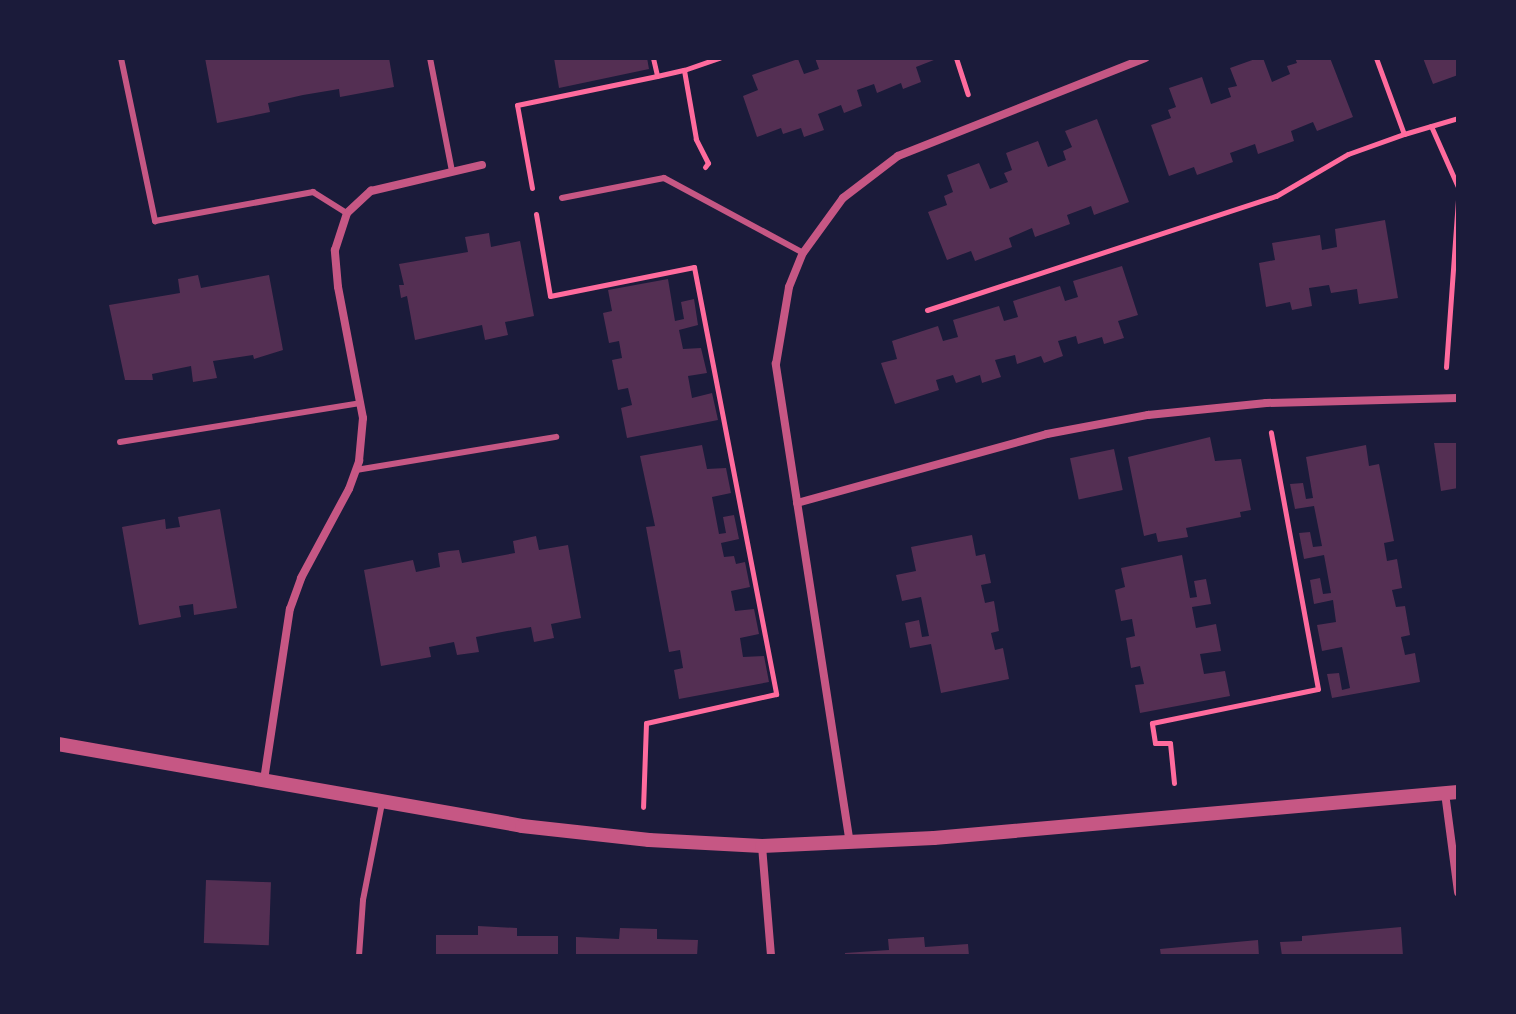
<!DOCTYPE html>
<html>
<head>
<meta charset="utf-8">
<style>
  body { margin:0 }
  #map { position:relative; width:1516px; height:1014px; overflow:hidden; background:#1b1b3a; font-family:"Sofia Sans Condensed",sans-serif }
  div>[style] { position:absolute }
  .building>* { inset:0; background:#542f53; transform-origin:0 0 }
  .path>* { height:5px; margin:-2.5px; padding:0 2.5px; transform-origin:2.5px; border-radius:2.5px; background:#ff6b9d }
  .service>* { height:6px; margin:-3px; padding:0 3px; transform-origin:3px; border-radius:3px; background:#c65784 }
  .minor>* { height:8px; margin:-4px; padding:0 4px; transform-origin:4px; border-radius:4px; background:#c65784 }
  .tertiary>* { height:14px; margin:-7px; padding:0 7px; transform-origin:7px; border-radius:7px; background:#c65784 }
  span { translate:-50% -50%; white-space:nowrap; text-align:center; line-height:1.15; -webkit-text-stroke:8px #1b1b3a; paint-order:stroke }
  .frame { position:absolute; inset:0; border:60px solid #1b1b3a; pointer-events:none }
</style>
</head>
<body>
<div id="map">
  <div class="building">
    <i style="clip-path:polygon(205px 58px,389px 58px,394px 87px,340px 97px,339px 89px,303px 95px,268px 103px,270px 112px,217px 123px)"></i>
    <i style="clip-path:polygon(554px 58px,647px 58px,649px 69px,559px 88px)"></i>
    <i style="clip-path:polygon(815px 58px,939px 58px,916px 67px,921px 82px,903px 89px,901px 83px,877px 93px,874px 84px,857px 90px,862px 106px,844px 113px,841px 105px,818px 114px,824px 130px,804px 137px,801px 128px,783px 134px,781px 128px,757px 137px,743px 96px,758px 90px,752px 75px,798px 59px,804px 74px,819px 69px)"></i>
    <i style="clip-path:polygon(1258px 58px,1263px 58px,1272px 82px,1290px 74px,1287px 66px,1297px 63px,1295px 58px,1330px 58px,1353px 117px,1317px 131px,1313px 122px,1291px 131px,1294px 141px,1258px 154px,1255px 144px,1230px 153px,1233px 162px,1197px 175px,1194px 167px,1169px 176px,1151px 125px,1171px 118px,1168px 110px,1176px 107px,1169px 88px,1202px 77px,1211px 104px,1231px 97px,1228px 88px,1237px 86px,1230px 68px)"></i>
    <i style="clip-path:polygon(1423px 58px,1458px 58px,1458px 75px,1433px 84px)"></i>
    <i style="clip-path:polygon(1097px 119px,1129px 202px,1094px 215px,1091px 206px,1067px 215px,1070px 224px,1035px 237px,1032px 228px,1009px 238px,1012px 247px,975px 261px,971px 251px,947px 260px,928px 212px,947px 205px,944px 196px,953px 192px,947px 175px,979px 163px,990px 189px,1008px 182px,1004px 173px,1012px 170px,1006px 153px,1038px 141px,1048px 167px,1066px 160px,1063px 151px,1072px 147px,1065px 131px)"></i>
    <i style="clip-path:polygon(1385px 220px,1398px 298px,1359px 304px,1357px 289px,1331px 293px,1329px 285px,1309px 288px,1312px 306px,1292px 310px,1290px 302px,1266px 307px,1259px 263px,1275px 260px,1272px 243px,1320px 235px,1322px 250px,1337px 247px,1335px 229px)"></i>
    <i style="clip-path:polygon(489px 233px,491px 247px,520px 241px,534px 316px,505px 322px,508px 335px,485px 340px,482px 325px,415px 340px,407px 296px,401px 298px,399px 285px,404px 285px,399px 264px,468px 252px,465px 237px)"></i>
    <i style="clip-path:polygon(1122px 266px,1138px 315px,1118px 321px,1124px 338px,1104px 344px,1102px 337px,1078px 344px,1076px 336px,1058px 341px,1063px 356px,1044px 363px,1041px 356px,1017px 364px,1015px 355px,995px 360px,1001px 377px,982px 383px,980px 375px,956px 383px,953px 375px,936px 380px,939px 390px,895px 404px,881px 363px,897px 359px,892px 341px,938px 326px,943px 341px,958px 337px,953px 320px,999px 306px,1004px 321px,1018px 317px,1013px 301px,1060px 286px,1065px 301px,1078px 297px,1073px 281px)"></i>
    <i style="clip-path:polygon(198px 275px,201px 288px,269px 275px,283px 350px,254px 359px,253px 355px,213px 361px,217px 378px,193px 382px,191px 366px,152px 374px,153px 380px,125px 380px,109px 305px,180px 293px,178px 279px)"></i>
    <i style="clip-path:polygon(668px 279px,675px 321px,684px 319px,681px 302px,694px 299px,698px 325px,679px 330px,683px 349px,701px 348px,707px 373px,688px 376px,692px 398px,712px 393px,718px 420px,627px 438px,621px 408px,632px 405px,628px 388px,618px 390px,612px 360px,622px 358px,619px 341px,609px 343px,603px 313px,612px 311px,608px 290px)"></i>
    <i style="clip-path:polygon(1210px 437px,1215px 461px,1241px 459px,1251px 510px,1240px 512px,1241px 517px,1186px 528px,1188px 537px,1158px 542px,1156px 533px,1144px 536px,1128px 457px)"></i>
    <i style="clip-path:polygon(1434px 443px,1458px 443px,1458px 488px,1441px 491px)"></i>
    <i style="clip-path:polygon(702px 445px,707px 469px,726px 468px,731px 493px,712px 497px,719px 534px,726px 533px,723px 517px,734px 515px,739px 539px,721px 543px,724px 557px,734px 556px,736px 564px,745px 562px,750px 587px,731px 591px,735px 611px,754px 609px,759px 634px,740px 638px,743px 657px,764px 656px,769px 682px,679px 699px,674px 670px,683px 668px,680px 650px,669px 652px,646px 527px,655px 526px,640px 456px)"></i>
    <i style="clip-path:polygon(1366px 445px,1369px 466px,1379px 464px,1394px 541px,1384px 543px,1387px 561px,1397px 559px,1402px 588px,1392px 590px,1396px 607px,1405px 606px,1410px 635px,1401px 637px,1405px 655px,1415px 653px,1420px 682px,1332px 698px,1327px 674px,1339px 673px,1342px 690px,1350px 688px,1342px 647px,1322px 651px,1317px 625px,1336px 622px,1333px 600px,1314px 604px,1310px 580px,1320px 578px,1323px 594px,1331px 593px,1324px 555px,1304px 559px,1299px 533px,1310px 532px,1313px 547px,1322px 546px,1314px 506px,1295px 509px,1290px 484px,1303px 483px,1306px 499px,1313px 498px,1306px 457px)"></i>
    <i style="left:1114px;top:449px;width:42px;height:45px;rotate:78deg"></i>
    <i style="clip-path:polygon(220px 509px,237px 608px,194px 615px,193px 604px,179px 606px,181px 617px,139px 625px,122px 527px,165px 519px,166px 529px,180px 527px,178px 517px)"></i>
    <i style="clip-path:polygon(972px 535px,976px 556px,985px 554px,991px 583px,981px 585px,985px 603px,994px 601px,999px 631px,991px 633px,995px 650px,1003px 648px,1009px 679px,941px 693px,931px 644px,910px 648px,905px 623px,919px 620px,922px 637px,929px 636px,921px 597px,902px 601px,896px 575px,916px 571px,911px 547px)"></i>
    <i style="clip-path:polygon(536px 536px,539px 550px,568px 545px,581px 618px,551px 624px,554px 638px,534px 642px,531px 627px,502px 632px,476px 637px,479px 652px,457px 655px,454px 642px,429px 647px,431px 657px,381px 666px,364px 570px,413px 560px,416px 572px,440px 567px,438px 553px,449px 551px,459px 550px,462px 563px,515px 553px,513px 541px)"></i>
    <i style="clip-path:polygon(1182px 555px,1190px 598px,1197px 597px,1194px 581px,1206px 579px,1211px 604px,1192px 607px,1196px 628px,1216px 624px,1221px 651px,1200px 654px,1204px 674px,1225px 671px,1230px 696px,1140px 713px,1135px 685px,1144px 684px,1140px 666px,1131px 668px,1126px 638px,1135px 636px,1132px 619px,1121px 621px,1115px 590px,1125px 587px,1121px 568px)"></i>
    <i style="left:206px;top:880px;width:65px;height:63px;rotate:2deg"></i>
    <i style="clip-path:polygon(478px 926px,517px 928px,517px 936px,558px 936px,558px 956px,436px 956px,436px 935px,478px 935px)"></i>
    <i style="clip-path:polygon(1401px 927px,1403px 956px,1282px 956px,1280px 942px,1302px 941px,1302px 936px)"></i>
    <i style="clip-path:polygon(620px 928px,657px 929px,657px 939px,698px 940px,697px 956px,576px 956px,576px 937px,619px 939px)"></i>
    <i style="clip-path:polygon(924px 937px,925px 947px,968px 944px,969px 956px,845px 956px,845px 953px,889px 950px,888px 939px)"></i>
    <i style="clip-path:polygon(1258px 940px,1259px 956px,1161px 956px,1160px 949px)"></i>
  </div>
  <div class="path">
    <i style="left:653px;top:58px;width:18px;rotate:77deg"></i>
    <i style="left:657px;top:76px;width:28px;rotate:-13deg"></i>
    <i style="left:956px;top:58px;width:38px;rotate:72deg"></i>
    <i style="left:1376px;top:58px;width:81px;rotate:69.8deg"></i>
    <i style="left:1404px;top:134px;width:56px;rotate:-16.5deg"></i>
    <i style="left:1431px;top:126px;width:67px;rotate:66.1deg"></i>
    <i style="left:705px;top:167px;width:5px;rotate:-53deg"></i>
    <i style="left:708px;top:163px;width:27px;rotate:-117deg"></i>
    <i style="left:696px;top:139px;width:70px;rotate:-99.9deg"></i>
    <i style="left:684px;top:70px;width:37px;rotate:-19deg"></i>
    <i style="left:532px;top:188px;width:84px;rotate:-100.2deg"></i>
    <i style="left:517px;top:105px;width:143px;rotate:-11.7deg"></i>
    <i style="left:536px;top:214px;width:83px;rotate:80.3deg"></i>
    <i style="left:550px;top:296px;width:147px;rotate:-11.4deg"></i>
    <i style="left:694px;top:267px;width:435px;rotate:79.1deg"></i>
    <i style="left:776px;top:694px;width:133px;rotate:167.4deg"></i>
    <i style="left:646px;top:723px;width:84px;rotate:92deg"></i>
    <i style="left:927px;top:310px;width:367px;rotate:-18.1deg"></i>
    <i style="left:1276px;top:196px;width:83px;rotate:-30.3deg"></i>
    <i style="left:1348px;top:154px;width:59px;rotate:-19.7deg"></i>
    <i style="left:1446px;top:367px;width:169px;rotate:-85.9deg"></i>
    <i style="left:1174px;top:783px;width:40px;rotate:-95.7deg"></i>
    <i style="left:1170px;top:743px;width:15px;rotate:180deg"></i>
    <i style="left:1155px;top:743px;width:20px;rotate:-99deg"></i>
    <i style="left:1152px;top:723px;width:169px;rotate:-11.6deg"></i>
    <i style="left:1318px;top:689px;width:261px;rotate:-100.4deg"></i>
  </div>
  <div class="service">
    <i style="left:121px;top:58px;width:167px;rotate:78.2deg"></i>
    <i style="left:155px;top:221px;width:161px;rotate:-10.4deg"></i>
    <i style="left:313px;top:192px;width:40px;rotate:32deg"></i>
    <i style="left:430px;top:58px;width:115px;rotate:79deg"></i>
    <i style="left:562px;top:198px;width:104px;rotate:-11.1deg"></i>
    <i style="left:664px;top:178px;width:158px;rotate:28.3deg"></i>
    <i style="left:120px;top:442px;width:243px;rotate:-9.2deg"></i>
    <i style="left:356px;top:470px;width:203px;rotate:-9.4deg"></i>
    <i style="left:359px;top:956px;width:56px;rotate:-85.9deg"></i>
    <i style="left:363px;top:900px;width:99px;rotate:-78.9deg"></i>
  </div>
  <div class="minor">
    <i style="left:797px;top:503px;width:259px;rotate:-15.4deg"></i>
    <i style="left:1047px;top:434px;width:103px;rotate:-10.7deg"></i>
    <i style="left:1148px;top:415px;width:119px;rotate:-5.8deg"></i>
    <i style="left:1266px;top:403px;width:192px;rotate:-1.5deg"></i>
    <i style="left:264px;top:780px;width:173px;rotate:-81.4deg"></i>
    <i style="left:290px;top:609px;width:33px;rotate:-70deg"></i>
    <i style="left:301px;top:578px;width:101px;rotate:-61.7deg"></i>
    <i style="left:349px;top:489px;width:30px;rotate:-70deg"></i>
    <i style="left:359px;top:461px;width:43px;rotate:-84.7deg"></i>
    <i style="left:363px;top:418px;width:133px;rotate:-100.8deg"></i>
    <i style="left:338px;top:287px;width:37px;rotate:-95deg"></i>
    <i style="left:335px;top:250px;width:39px;rotate:-72deg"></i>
    <i style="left:347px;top:213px;width:33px;rotate:-43deg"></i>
    <i style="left:371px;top:191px;width:114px;rotate:-13.2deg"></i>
    <i style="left:1445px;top:793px;width:100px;rotate:82.5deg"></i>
    <i style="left:850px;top:844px;width:486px;rotate:-98.8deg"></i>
    <i style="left:776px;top:364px;width:78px;rotate:-80.4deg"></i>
    <i style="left:789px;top:287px;width:37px;rotate:-68deg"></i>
    <i style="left:803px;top:253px;width:68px;rotate:-54deg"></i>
    <i style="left:843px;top:198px;width:69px;rotate:-37.4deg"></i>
    <i style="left:898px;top:156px;width:266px;rotate:-21.6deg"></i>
    <i style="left:762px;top:846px;width:110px;rotate:85.3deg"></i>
  </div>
  <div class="tertiary">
    <i style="left:58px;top:744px;width:471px;rotate:10deg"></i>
    <i style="left:522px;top:826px;width:128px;rotate:6.3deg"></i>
    <i style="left:649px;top:840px;width:113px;rotate:3deg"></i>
    <i style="left:762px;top:846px;width:172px;rotate:-2.7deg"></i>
    <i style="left:934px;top:838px;width:526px;rotate:-5.02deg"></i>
  </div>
  <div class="frame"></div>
</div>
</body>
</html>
